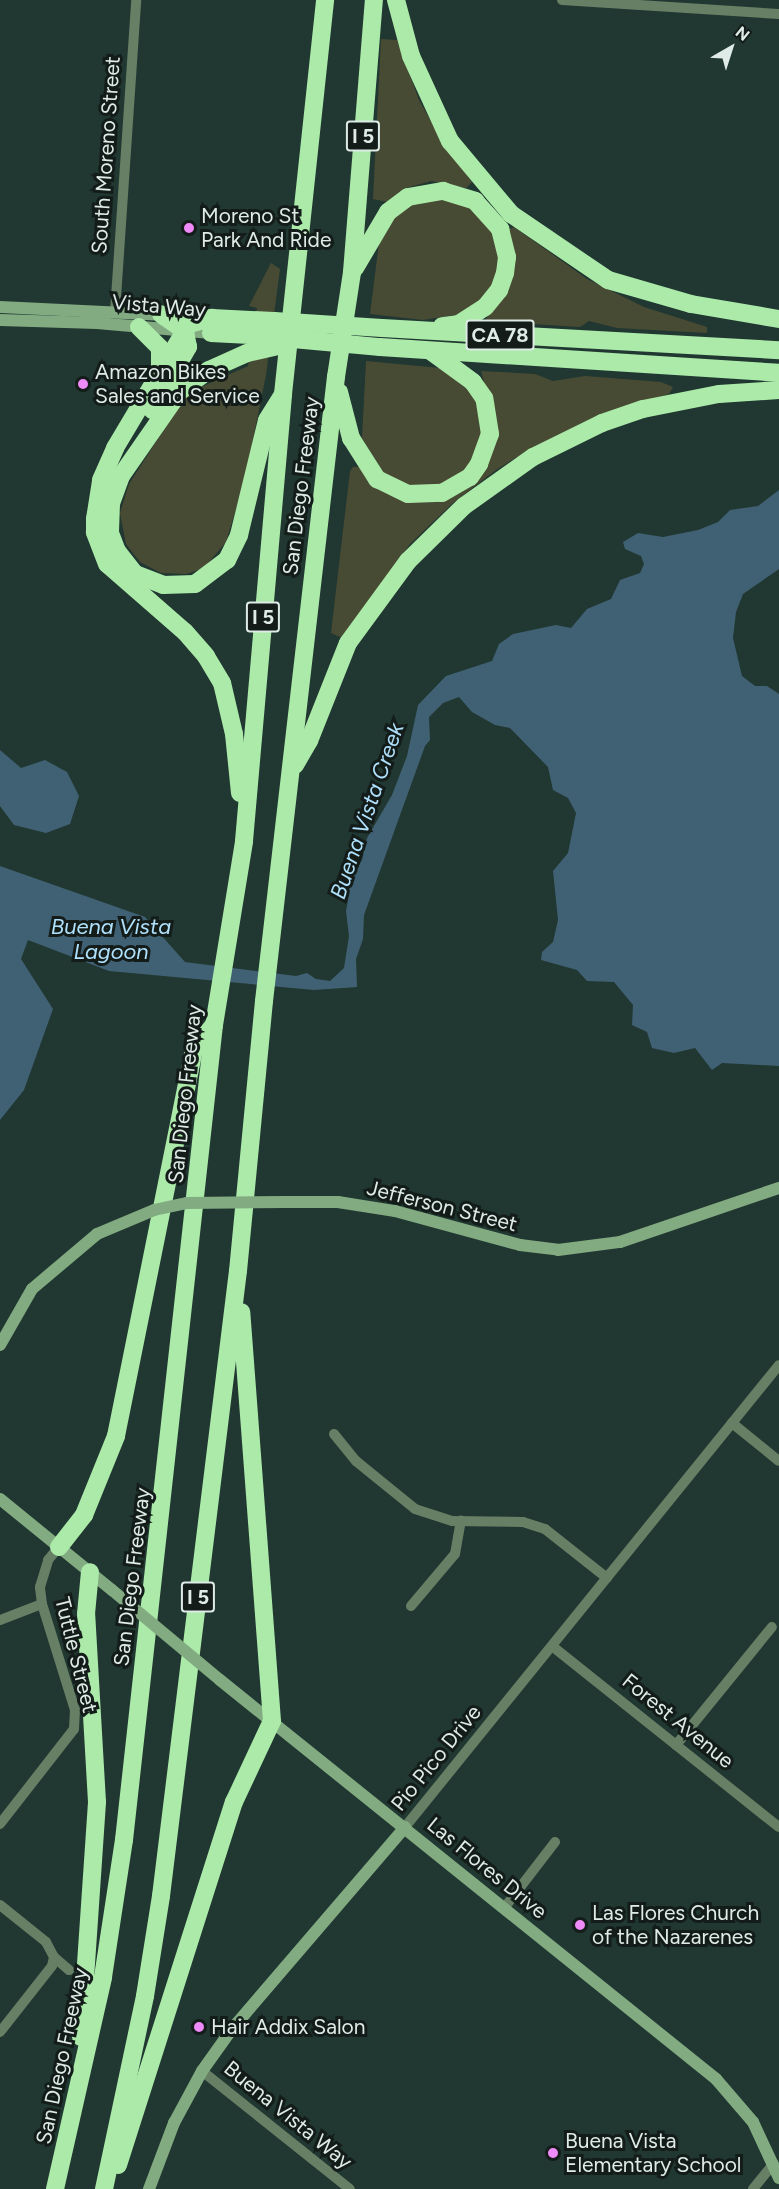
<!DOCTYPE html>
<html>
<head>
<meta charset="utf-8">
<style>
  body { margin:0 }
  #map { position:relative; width:779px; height:2189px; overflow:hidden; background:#213731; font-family:Figtree,sans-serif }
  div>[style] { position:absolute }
  .green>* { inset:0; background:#484b34 }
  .water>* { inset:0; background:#406174 }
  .street>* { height:10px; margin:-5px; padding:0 5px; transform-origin:5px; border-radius:5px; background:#667f65 }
  .secondary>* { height:12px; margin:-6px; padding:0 6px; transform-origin:6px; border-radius:6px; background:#82ab81 }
  .highway>* { height:18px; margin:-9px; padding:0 9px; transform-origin:9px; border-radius:9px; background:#abeaa9 }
  .secondary-bridge>* { height:12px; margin:-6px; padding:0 6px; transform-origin:6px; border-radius:6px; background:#82ab81 }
  .highway-bridge>* { height:18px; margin:-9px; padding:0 9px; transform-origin:9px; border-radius:9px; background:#abeaa9 }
  .dots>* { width:16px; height:16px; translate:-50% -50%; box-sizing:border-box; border:3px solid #131c19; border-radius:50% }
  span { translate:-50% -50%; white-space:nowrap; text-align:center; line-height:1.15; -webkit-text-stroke:6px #131c19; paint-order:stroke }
  .shield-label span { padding:2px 4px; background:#131c19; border:2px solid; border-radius:4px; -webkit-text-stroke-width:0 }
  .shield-label { font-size:20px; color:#deebe7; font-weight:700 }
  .street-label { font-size:21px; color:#deebe7 }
  .poi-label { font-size:21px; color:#deebe7 }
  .left { translate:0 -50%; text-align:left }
  .water-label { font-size:22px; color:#afe0fc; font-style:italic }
  .north { position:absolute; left:701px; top:18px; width:60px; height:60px; -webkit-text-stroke:4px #131c19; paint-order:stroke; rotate:39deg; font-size:16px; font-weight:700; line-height:24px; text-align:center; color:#deebe7 }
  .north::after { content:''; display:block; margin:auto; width:21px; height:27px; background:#deebe7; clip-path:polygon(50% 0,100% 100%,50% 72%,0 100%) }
</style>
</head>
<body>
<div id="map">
  <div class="green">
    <i style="clip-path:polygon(381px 39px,397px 40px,419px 100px,443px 143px,472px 182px,466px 188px,431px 181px,406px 188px,387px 202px,373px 199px)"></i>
    <i style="clip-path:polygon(434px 198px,463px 202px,491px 227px,499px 260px,492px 288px,467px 313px,423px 320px,370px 314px,379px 243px,388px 223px,408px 206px)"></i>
    <i style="clip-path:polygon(514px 227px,587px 279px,644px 307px,707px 327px,707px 333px,617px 328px,589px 321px,580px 327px,486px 321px,507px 230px)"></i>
    <i style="clip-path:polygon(271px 263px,280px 269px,266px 375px,245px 479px,226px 542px,204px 568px,186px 574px,161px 573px,140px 562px,126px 544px,120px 513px,129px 484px,183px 400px,199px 388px,248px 366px,257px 308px,249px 306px)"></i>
    <i style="clip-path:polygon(366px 361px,440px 368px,465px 383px,478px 402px,483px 426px,473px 462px,452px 481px,423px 490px,388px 480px,362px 438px)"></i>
    <i style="clip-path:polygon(481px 371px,535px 374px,553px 381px,585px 376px,661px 382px,673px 387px,669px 394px,638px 403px,519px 459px,517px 457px,496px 470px,453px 503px,410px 544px,342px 638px,331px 633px,350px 471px,353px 467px,360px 467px,413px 502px,443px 500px,497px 428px)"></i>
  </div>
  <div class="water">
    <i style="clip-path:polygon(779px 490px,779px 569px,743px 594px,736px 612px,733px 638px,742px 676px,755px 686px,767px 686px,779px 694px,779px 1066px,722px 1063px,712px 1070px,695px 1048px,674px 1053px,652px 1048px,647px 1032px,632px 1025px,633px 1005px,614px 982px,587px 981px,577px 970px,541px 960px,542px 952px,553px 942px,558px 920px,553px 871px,568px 853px,576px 813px,568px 798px,553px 790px,548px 767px,510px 728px,495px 725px,472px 712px,459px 697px,443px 703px,429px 717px,430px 740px,425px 746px,364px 915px,363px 939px,356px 959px,357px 987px,314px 990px,109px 971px,28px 940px,21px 959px,53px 1009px,24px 1090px,0 1120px,0 866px,145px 917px,185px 962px,296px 976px,307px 973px,316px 979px,330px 981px,344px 968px,349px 936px,346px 911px,350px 890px,346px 887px,362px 860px,367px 838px,392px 795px,407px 756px,418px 705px,446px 676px,492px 661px,499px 644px,513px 634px,556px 625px,571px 628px,587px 609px,611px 599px,620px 580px,640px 573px,644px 564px,641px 556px,625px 549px,623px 542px,638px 533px,663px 537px,698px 530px,718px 522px,730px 510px,758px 506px)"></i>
    <i style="clip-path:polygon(0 750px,21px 768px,45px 760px,67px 772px,79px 796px,70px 824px,46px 833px,14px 825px,0 806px)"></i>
  </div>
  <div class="street">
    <i style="left:562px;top:0;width:217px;rotate:3.7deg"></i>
    <i style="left:115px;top:312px;width:313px;rotate:-86.1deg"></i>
    <i style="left:732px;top:1423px;width:60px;rotate:39deg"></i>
    <i style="left:334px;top:1434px;width:35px;rotate:51deg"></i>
    <i style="left:356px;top:1461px;width:76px;rotate:39.1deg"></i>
    <i style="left:415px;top:1509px;width:39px;rotate:18deg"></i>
    <i style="left:452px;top:1521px;width:71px;rotate:0.8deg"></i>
    <i style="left:523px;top:1522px;width:23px;rotate:18deg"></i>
    <i style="left:545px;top:1529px;width:79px;rotate:38.3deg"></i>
    <i style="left:411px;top:1606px;width:68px;rotate:-49.8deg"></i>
    <i style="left:455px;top:1554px;width:34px;rotate:-80deg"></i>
    <i style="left:0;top:1620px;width:45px;rotate:-20.9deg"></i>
    <i style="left:552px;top:1646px;width:290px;rotate:38.6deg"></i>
    <i style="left:676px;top:1745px;width:152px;rotate:-50.9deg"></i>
    <i style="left:0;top:1824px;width:120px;rotate:-52.1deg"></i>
    <i style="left:74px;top:1729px;width:19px;rotate:-87deg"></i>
    <i style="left:75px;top:1710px;width:111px;rotate:-107.3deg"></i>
    <i style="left:42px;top:1604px;width:17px;rotate:-97deg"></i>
    <i style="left:40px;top:1587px;width:28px;rotate:-73deg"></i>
    <i style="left:48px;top:1560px;width:17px;rotate:-50deg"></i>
    <i style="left:405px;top:1827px;width:594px;rotate:-51.01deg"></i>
    <i style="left:0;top:1905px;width:59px;rotate:38.8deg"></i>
    <i style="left:46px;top:1942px;width:17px;rotate:62deg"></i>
    <i style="left:54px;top:1957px;width:20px;rotate:41deg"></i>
    <i style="left:505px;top:1907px;width:82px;rotate:-52.4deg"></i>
    <i style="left:0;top:2032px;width:84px;rotate:-51.8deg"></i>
    <i style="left:52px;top:1966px;width:9px;rotate:-77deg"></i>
    <i style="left:202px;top:2071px;width:189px;rotate:38.6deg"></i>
    <i style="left:753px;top:2189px;width:33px;rotate:-51deg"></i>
  </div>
  <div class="secondary">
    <i style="left:0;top:307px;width:202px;rotate:2.8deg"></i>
    <i style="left:0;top:320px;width:97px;rotate:1.8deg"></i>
    <i style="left:97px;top:323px;width:114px;rotate:5deg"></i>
    <i style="left:284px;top:1202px;width:54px"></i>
    <i style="left:338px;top:1202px;width:58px;rotate:9deg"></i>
    <i style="left:395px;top:1211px;width:130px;rotate:15.2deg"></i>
    <i style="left:520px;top:1245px;width:38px;rotate:7deg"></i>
    <i style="left:558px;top:1250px;width:63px;rotate:-7.4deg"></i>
    <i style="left:620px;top:1242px;width:168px;rotate:-18.8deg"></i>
    <i style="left:0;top:1345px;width:64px;rotate:-60.3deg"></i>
    <i style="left:32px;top:1289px;width:85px;rotate:-40.2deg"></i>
    <i style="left:0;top:1499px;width:144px;rotate:39.1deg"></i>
    <i style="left:220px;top:1680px;width:637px;rotate:38.81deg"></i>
    <i style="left:716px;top:2079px;width:57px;rotate:49.3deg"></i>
    <i style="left:753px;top:2122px;width:62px;rotate:65.1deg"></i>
    <i style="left:149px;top:2189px;width:71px;rotate:-69.3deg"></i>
    <i style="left:174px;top:2123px;width:59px;rotate:-61.7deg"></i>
    <i style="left:202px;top:2071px;width:52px;rotate:-54.5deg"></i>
    <i style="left:232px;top:2029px;width:266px;rotate:-49.4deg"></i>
  </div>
  <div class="highway">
    <i style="left:396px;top:0;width:58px;rotate:75deg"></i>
    <i style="left:411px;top:56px;width:94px;rotate:65.4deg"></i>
    <i style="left:450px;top:141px;width:95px;rotate:50.1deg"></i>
    <i style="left:511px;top:214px;width:117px;rotate:34.2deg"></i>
    <i style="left:608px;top:280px;width:86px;rotate:16.1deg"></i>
    <i style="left:691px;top:304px;width:89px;rotate:9.7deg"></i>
    <i style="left:355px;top:268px;width:65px;rotate:-59.5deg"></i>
    <i style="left:388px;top:212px;width:25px;rotate:-37deg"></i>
    <i style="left:408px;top:197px;width:36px;rotate:-10deg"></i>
    <i style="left:443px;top:191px;width:34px;rotate:17deg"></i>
    <i style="left:475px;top:201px;width:38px;rotate:48deg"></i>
    <i style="left:500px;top:229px;width:29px;rotate:76deg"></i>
    <i style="left:507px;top:257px;width:16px;rotate:97deg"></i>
    <i style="left:505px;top:273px;width:18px;rotate:109deg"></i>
    <i style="left:499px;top:290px;width:22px;rotate:129deg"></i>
    <i style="left:485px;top:307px;width:31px;rotate:147deg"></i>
    <i style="left:459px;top:324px;width:17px;rotate:173deg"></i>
    <i style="left:139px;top:327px;width:30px;rotate:45deg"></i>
    <i style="left:160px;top:348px;width:22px;rotate:90deg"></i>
    <i style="left:382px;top:328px;width:398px;rotate:3.2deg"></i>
    <i style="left:211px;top:333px;width:39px;rotate:3deg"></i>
    <i style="left:380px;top:347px;width:400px;rotate:3.7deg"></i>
    <i style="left:247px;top:353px;width:42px;rotate:155.9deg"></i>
    <i style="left:209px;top:370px;width:36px;rotate:144deg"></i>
    <i style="left:180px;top:391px;width:103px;rotate:124.8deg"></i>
    <i style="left:121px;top:476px;width:29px;rotate:110deg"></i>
    <i style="left:111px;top:503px;width:30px;rotate:92deg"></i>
    <i style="left:110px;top:533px;width:19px;rotate:69deg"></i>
    <i style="left:117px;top:551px;width:29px;rotate:52deg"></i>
    <i style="left:135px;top:574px;width:30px;rotate:21deg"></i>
    <i style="left:163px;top:585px;width:32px;rotate:-2deg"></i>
    <i style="left:195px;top:584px;width:40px;rotate:-37deg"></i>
    <i style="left:227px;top:560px;width:28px;rotate:-64deg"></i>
    <i style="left:239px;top:535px;width:118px;rotate:-76.3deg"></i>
    <i style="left:267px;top:420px;width:28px;rotate:-58deg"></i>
    <i style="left:339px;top:392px;width:48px;rotate:75.4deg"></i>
    <i style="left:351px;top:438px;width:49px;rotate:57.6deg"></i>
    <i style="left:377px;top:479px;width:34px;rotate:26deg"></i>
    <i style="left:408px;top:494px;width:34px;rotate:-2deg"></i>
    <i style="left:442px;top:493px;width:32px;rotate:-30deg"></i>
    <i style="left:470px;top:477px;width:16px;rotate:-55deg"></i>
    <i style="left:479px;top:464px;width:32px;rotate:-70deg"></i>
    <i style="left:490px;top:434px;width:36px;rotate:-99deg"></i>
    <i style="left:484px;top:398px;width:19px;rotate:-125deg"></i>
    <i style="left:473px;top:382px;width:51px;rotate:-143.8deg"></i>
    <i style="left:152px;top:410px;width:73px;rotate:-60.3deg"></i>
    <i style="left:188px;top:347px;width:16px;rotate:-101deg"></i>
    <i style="left:185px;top:331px;width:29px;rotate:-145deg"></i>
    <i style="left:295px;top:765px;width:28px;rotate:-60deg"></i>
    <i style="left:309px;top:741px;width:105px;rotate:-68.3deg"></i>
    <i style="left:348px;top:643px;width:102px;rotate:-53.8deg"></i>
    <i style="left:408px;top:561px;width:78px;rotate:-44.5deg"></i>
    <i style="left:464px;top:506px;width:85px;rotate:-35.4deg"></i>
    <i style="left:533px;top:457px;width:77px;rotate:-26.2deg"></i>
    <i style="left:602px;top:423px;width:43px;rotate:-18.9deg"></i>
    <i style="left:643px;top:409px;width:77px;rotate:-11.2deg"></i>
    <i style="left:719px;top:394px;width:60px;rotate:-3.8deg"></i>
    <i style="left:240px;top:793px;width:59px;rotate:-95.8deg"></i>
    <i style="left:234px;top:734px;width:52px;rotate:-103.2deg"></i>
    <i style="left:222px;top:683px;width:31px;rotate:-121deg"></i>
    <i style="left:206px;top:656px;width:32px;rotate:-131deg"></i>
    <i style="left:185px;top:632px;width:103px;rotate:-138.9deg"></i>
    <i style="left:107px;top:564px;width:34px;rotate:-111deg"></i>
    <i style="left:95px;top:532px;width:13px;rotate:-90deg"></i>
    <i style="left:95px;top:519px;width:39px;rotate:-81deg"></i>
    <i style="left:101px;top:480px;width:35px;rotate:-66deg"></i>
    <i style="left:115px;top:448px;width:144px;rotate:-59.2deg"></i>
    <i style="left:189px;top:324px;width:24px;rotate:-15deg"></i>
    <i style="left:212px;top:318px;width:62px;rotate:2.8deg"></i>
    <i style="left:59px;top:1547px;width:41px;rotate:-52deg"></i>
    <i style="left:84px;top:1515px;width:85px;rotate:-67.9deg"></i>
    <i style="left:116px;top:1436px;width:396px;rotate:-78.6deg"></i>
    <i style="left:194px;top:1048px;width:30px;rotate:-49deg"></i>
    <i style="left:81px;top:2037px;width:236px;rotate:-86.1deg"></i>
    <i style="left:97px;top:1802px;width:188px;rotate:-93.3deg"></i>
    <i style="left:86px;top:1614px;width:42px;rotate:-84.6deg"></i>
    <i style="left:118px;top:2165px;width:381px;rotate:-72.3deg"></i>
    <i style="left:234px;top:1802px;width:89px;rotate:-64.9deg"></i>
    <i style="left:272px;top:1721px;width:410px;rotate:-94.3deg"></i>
    <i style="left:55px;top:2189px;width:217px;rotate:-77.2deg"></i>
    <i style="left:103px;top:1977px;width:139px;rotate:-81.3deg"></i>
    <i style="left:124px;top:1840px;width:820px;rotate:-83.7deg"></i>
    <i style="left:214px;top:1025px;width:186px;rotate:-80.7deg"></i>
    <i style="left:244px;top:841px;width:449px;rotate:-85deg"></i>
    <i style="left:283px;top:394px;width:396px;rotate:-83.9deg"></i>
    <i style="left:104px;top:2189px;width:197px;rotate:-78deg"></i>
    <i style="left:145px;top:1996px;width:101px;rotate:-80.9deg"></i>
    <i style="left:161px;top:1896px;width:630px;rotate:-82.98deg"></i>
    <i style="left:238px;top:1271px;width:271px;rotate:-84.5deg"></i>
    <i style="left:264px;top:1001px;width:628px;rotate:-83.42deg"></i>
    <i style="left:336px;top:377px;width:106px;rotate:-81.3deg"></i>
    <i style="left:352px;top:272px;width:273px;rotate:-85.4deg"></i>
  </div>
  <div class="secondary-bridge">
    <i style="left:97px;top:1234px;width:62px;rotate:-22.8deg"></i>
    <i style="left:154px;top:1210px;width:34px;rotate:-12deg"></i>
    <i style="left:187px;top:1203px;width:97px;rotate:-0.6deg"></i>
    <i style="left:112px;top:1590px;width:141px;rotate:39.8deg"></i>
  </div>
  <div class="highway-bridge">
    <i style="left:274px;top:321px;width:108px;rotate:3.7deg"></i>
    <i style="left:250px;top:335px;width:131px;rotate:5.3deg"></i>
    <i style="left:247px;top:353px;width:41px;rotate:-12.7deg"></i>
  </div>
  <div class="dots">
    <i style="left:189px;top:228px;background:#ee8bf8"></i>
    <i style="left:83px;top:384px;background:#ee8bf8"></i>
    <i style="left:580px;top:1925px;background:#ee8bf8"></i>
    <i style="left:199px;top:2027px;background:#ee8bf8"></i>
    <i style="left:553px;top:2153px;background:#ee8bf8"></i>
  </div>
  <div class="shield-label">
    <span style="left:363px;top:136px">I 5</span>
    <span style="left:500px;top:335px">CA 78</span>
    <span style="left:263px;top:617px">I 5</span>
    <span style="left:198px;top:1597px">I 5</span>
  </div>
  <div class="street-label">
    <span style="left:106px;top:155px;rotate:-86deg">South Moreno Street</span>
    <span style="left:159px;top:306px;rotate:5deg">Vista Way</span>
    <span style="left:301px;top:486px;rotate:-83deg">San Diego Freeway</span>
    <span style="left:185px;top:1094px;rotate:-84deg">San Diego Freeway</span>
    <span style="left:442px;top:1206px;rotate:14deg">Jefferson Street</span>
    <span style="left:132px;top:1577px;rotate:-83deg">San Diego Freeway</span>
    <span style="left:76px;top:1655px;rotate:76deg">Tuttle Street</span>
    <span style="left:678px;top:1721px;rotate:39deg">Forest Avenue</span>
    <span style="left:436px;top:1758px;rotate:-51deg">Pio Pico Drive</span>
    <span style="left:487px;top:1868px;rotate:39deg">Las Flores Drive</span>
    <span style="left:62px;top:2056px;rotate:-78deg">San Diego Freeway</span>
    <span style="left:288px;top:2115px;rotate:39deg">Buena Vista Way</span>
  </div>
  <div class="poi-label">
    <span class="left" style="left:201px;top:228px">Moreno St<br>Park And Ride</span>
    <span class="left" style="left:95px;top:384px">Amazon Bikes<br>Sales and Service</span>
    <span class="left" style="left:592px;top:1925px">Las Flores Church<br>of the Nazarenes</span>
    <span class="left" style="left:211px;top:2027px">Hair Addix Salon</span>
    <span class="left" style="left:565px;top:2153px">Buena Vista<br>Elementary School</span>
  </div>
  <div class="water-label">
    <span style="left:367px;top:811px;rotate:-71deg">Buena Vista Creek</span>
    <span style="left:111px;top:939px">Buena Vista<br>Lagoon</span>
  </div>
  <div class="north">N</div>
</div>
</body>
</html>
